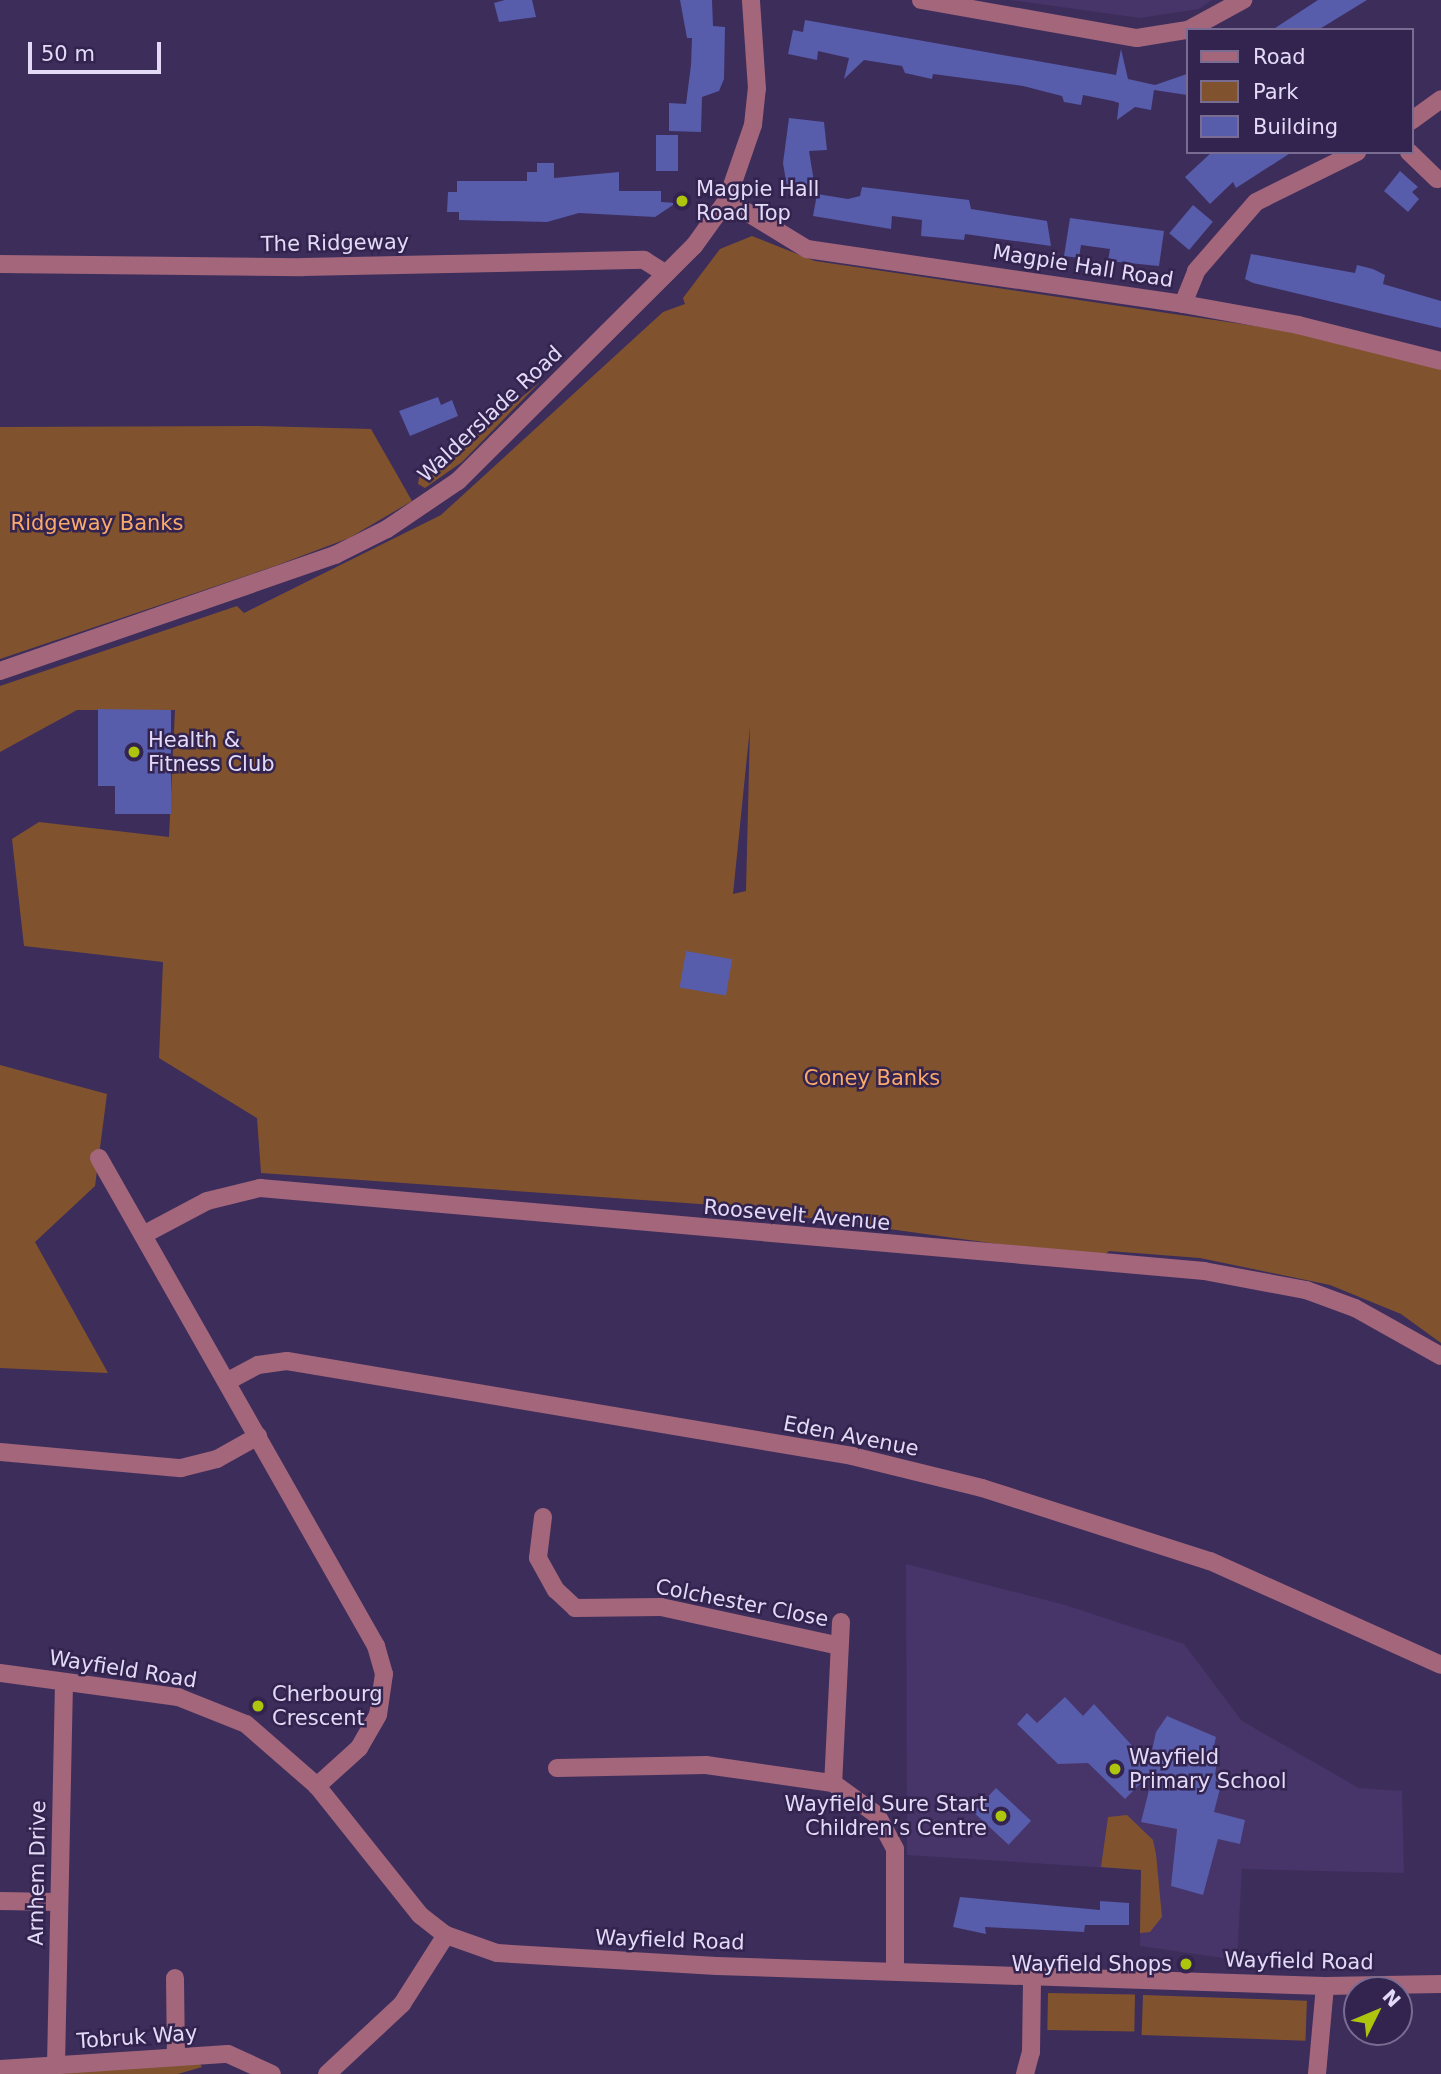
<!DOCTYPE html>
<html>
<head>
<meta charset="utf-8">
<style>
  body { margin:0 }
  #map { position:relative; width:1441px; height:2074px; overflow:hidden; background:#3d2d5b; font-family:"DejaVu Sans",sans-serif }
  div>[style] { position:absolute }
  .built>* { inset:0; background:#473469 }
  .green>* { inset:0; background:#80532e; transform-origin:0 0 }
  .building>* { inset:0; background:#575cab; transform-origin:0 0 }
  .minor>* { height:18px; margin:-9px; padding:0 9px; transform-origin:9px; border-radius:9px; background:#a3667b }
  .dots>* { width:19px; height:19px; translate:-50% -50%; box-sizing:border-box; border:4px solid #33234f; border-radius:50% }
  span { translate:-50% -50%; white-space:nowrap; text-align:center; line-height:1.15; -webkit-text-stroke:5px #33234f; paint-order:stroke }
  .poi-label { font-size:21px; color:#e2daf6 }
  .left { translate:0 -50%; text-align:left }
  .right { translate:-100% -50%; text-align:right }
  .street-label { font-size:21px; color:#e2daf6 }
  .park-label { font-size:21px; color:#f9aa6b }
  .legend { position:absolute; left:1186px; top:28px; width:228px; height:126px; box-sizing:border-box; background:#33234f; border:2px solid #796c92; margin:0; padding:9px 12px; list-style:none; font-size:21px; color:#e2daf6 }
  .legend li { display:flex; align-items:center; gap:14px; height:35px }
  .legend b { width:35px; border:2px solid #796c92 }
  .north { position:absolute; left:1343px; top:1976px; width:70px; height:70px; box-sizing:border-box; background:#33234f; border:2px solid #796c92; border-radius:50%; rotate:47deg; font-size:19px; font-weight:700; line-height:28px; text-align:center; color:#e2daf6 }
  .north::after { content:''; display:block; margin:auto; width:24px; height:32px; background:#adc60d; clip-path:polygon(50% 0,100% 100%,50% 72%,0 100%) }
  .scale { position:absolute; left:28px; top:42px; width:133px; height:32px; box-sizing:border-box; border:4px solid #e2daf6; border-top:0; padding-left:9px; font-size:21px; line-height:24px; white-space:nowrap; color:#e2daf6; -webkit-text-stroke:5px #33234f; paint-order:stroke }
</style>
</head>
<body>
<div id="map">
  <div class="built">
    <i style="clip-path:polygon(1010px 0,1212px 0,1199px 9px,1140px 18px)"></i>
    <i style="clip-path:polygon(906px 1564px,1065px 1605px,1184px 1644px,1242px 1721px,1359px 1788px,1402px 1791px,1404px 1873px,1242px 1869px,1237px 1960px,1140px 1946px,1141px 1870px,907px 1855px)"></i>
  </div>
  <div class="green">
    <i style="clip-path:polygon(evenodd,752px 236px,815px 261px,1322px 336px,1441px 368px,1441px 1343px,1401px 1314px,1330px 1285px,1200px 1258px,1109px 1251px,1101px 1258px,714px 1205px,261px 1173px,257px 1118px,159px 1058px,163px 962px,24px 946px,12px 839px,39px 822px,169px 837px,175px 710px,77px 710px,0 752px,0 686px,237px 606px,244px 613px,441px 515px,663px 312px,685px 304px,683px 298px,720px 249px,752px 236px,750px 727px,746px 891px,733px 894px,750px 727px)"></i>
    <i style="clip-path:polygon(540px 382px,462px 462px,425px 488px,418px 484px,420px 472px,445px 461px)"></i>
    <i style="clip-path:polygon(258px 426px,371px 429px,412px 501px,349px 538px,275px 566px,0 659px,0 427px)"></i>
    <i style="clip-path:polygon(0 1065px,107px 1094px,95px 1186px,35px 1242px,108px 1373px,0 1368px)"></i>
    <i style="clip-path:polygon(1127px 1815px,1153px 1840px,1156px 1854px,1162px 1917px,1150px 1932px,1140px 1933px,1141px 1870px,1101px 1867px,1108px 1817px)"></i>
    <i style="left:1048px;top:1993px;width:87px;height:37px;rotate:1deg"></i>
    <i style="left:1143px;top:1995px;width:164px;height:40px;rotate:2deg"></i>
    <i style="clip-path:polygon(200px 2064px,202px 2067px,178px 2074px,43px 2074px)"></i>
  </div>
  <div class="building">
    <i style="clip-path:polygon(505px 0,532px 0,536px 17px,499px 22px,494px 3px)"></i>
    <i style="clip-path:polygon(680px 0,712px 0,713px 26px,725px 27px,724px 79px,719px 91px,702px 97px,701px 132px,669px 131px,669px 103px,686px 104px,691px 65px,692px 38px,687px 38px)"></i>
    <i style="clip-path:polygon(1318px 0,1367px 0,1318px 30px,1272px 30px)"></i>
    <i style="clip-path:polygon(805px 20px,1116px 75px,1121px 49px,1128px 79px,1155px 85px,1187px 74px,1187px 95px,1154px 90px,1151px 110px,1135px 107px,1117px 120px,1119px 103px,1113px 101px,1083px 95px,1081px 105px,1064px 102px,1062px 96px,1023px 86px,933px 74px,932px 79px,905px 73px,902px 66px,864px 60px,844px 79px,849px 58px,818px 51px,817px 60px,788px 54px,793px 30px,803px 32px)"></i>
    <i style="clip-path:polygon(789px 118px,824px 122px,827px 150px,809px 151px,816px 194px,788px 193px,783px 163px)"></i>
    <i style="left:656px;top:135px;width:22px;height:36px"></i>
    <i style="clip-path:polygon(1212px 152px,1292px 152px,1236px 188px,1233px 182px,1210px 204px,1185px 177px)"></i>
    <i style="clip-path:polygon(537px 163px,554px 163px,554px 178px,619px 172px,619px 191px,661px 191px,661px 202px,676px 203px,655px 217px,579px 213px,547px 222px,459px 220px,459px 212px,447px 212px,448px 192px,457px 192px,457px 181px,527px 181px,527px 172px,537px 172px)"></i>
    <i style="clip-path:polygon(1400px 171px,1418px 187px,1412px 192px,1419px 199px,1408px 212px,1384px 191px)"></i>
    <i style="clip-path:polygon(862px 187px,969px 200px,971px 209px,1047px 221px,1051px 246px,965px 234px,964px 240px,921px 236px,922px 220px,892px 216px,891px 229px,813px 216px,817px 194px,848px 199px,860px 196px)"></i>
    <i style="left:1193px;top:205px;width:26px;height:37px;rotate:40deg"></i>
    <i style="clip-path:polygon(1070px 218px,1164px 231px,1159px 266px,1108px 261px,1110px 249px,1081px 245px,1079px 258px,1064px 256px)"></i>
    <i style="clip-path:polygon(1251px 254px,1355px 273px,1357px 265px,1373px 269px,1385px 275px,1383px 284px,1441px 301px,1441px 328px,1253px 283px,1245px 279px)"></i>
    <i style="clip-path:polygon(438px 397px,441px 405px,452px 400px,458px 416px,410px 436px,399px 411px)"></i>
    <i style="clip-path:polygon(98px 709px,171px 710px,171px 814px,115px 814px,115px 786px,98px 786px)"></i>
    <i style="left:686px;top:951px;width:47px;height:37px;rotate:10deg"></i>
    <i style="clip-path:polygon(1065px 1697px,1083px 1716px,1094px 1704px,1149px 1764px,1156px 1732px,1167px 1716px,1216px 1737px,1211px 1759px,1217px 1761px,1215px 1775px,1223px 1777px,1214px 1812px,1245px 1820px,1240px 1844px,1218px 1839px,1203px 1895px,1171px 1886px,1177px 1829px,1141px 1822px,1154px 1770px,1125px 1799px,1088px 1763px,1058px 1764px,1017px 1724px,1027px 1713px,1037px 1723px)"></i>
    <i style="left:996px;top:1788px;width:48px;height:33px;rotate:43deg"></i>
    <i style="clip-path:polygon(960px 1897px,1100px 1910px,1100px 1901px,1129px 1903px,1129px 1925px,1085px 1925px,1084px 1932px,985px 1927px,986px 1934px,953px 1927px)"></i>
  </div>
  <div class="minor">
    <i style="left:921px;top:0;width:219px;rotate:10deg"></i>
    <i style="left:1137px;top:38px;width:51px;rotate:-9.1deg"></i>
    <i style="left:1188px;top:30px;width:63px;rotate:-28.6deg"></i>
    <i style="left:1411px;top:121px;width:37px;rotate:-36deg"></i>
    <i style="left:1409px;top:152px;width:39px;rotate:44deg"></i>
    <i style="left:727px;top:200px;width:94px;rotate:31.5deg"></i>
    <i style="left:807px;top:249px;width:380px;rotate:8.3deg"></i>
    <i style="left:1183px;top:304px;width:117px;rotate:10.3deg"></i>
    <i style="left:1298px;top:325px;width:147px;rotate:14.1deg"></i>
    <i style="left:0;top:264px;width:303px;rotate:0.6deg"></i>
    <i style="left:303px;top:267px;width:341px;rotate:-1.2deg"></i>
    <i style="left:644px;top:260px;width:26px;rotate:32deg"></i>
    <i style="left:1183px;top:304px;width:35px;rotate:-68deg"></i>
    <i style="left:1196px;top:271px;width:91px;rotate:-49deg"></i>
    <i style="left:1256px;top:202px;width:113px;rotate:-26.3deg"></i>
    <i style="left:0;top:671px;width:355px;rotate:-19.1deg"></i>
    <i style="left:335px;top:555px;width:58px;rotate:-26.6deg"></i>
    <i style="left:387px;top:529px;width:86px;rotate:-34.1deg"></i>
    <i style="left:458px;top:481px;width:333px;rotate:-44.9deg"></i>
    <i style="left:694px;top:246px;width:57px;rotate:-54.3deg"></i>
    <i style="left:727px;top:200px;width:79px;rotate:-70.9deg"></i>
    <i style="left:753px;top:125px;width:36px;rotate:-84deg"></i>
    <i style="left:757px;top:89px;width:89px;rotate:-93.9deg"></i>
    <i style="left:99px;top:1158px;width:561px;rotate:60.42deg"></i>
    <i style="left:376px;top:1646px;width:29px;rotate:74deg"></i>
    <i style="left:384px;top:1674px;width:41px;rotate:98.3deg"></i>
    <i style="left:378px;top:1715px;width:38px;rotate:120deg"></i>
    <i style="left:359px;top:1748px;width:57px;rotate:137.9deg"></i>
    <i style="left:143px;top:1235px;width:72px;rotate:-28deg"></i>
    <i style="left:207px;top:1201px;width:55px;rotate:-13.8deg"></i>
    <i style="left:260px;top:1188px;width:948px;rotate:5.02deg"></i>
    <i style="left:1204px;top:1271px;width:104px;rotate:10.6deg"></i>
    <i style="left:1306px;top:1290px;width:52px;rotate:20.2deg"></i>
    <i style="left:1355px;top:1308px;width:98px;rotate:29.2deg"></i>
    <i style="left:228px;top:1381px;width:34px;rotate:-28deg"></i>
    <i style="left:258px;top:1365px;width:29px;rotate:-8deg"></i>
    <i style="left:287px;top:1361px;width:573px;rotate:9.54deg"></i>
    <i style="left:852px;top:1456px;width:134px;rotate:13.8deg"></i>
    <i style="left:982px;top:1488px;width:239px;rotate:17.8deg"></i>
    <i style="left:1210px;top:1561px;width:253px;rotate:24.2deg"></i>
    <i style="left:0;top:1452px;width:182px;rotate:5.1deg"></i>
    <i style="left:181px;top:1468px;width:37px;rotate:-14deg"></i>
    <i style="left:217px;top:1459px;width:47px;rotate:-29.3deg"></i>
    <i style="left:543px;top:1517px;width:41px;rotate:97deg"></i>
    <i style="left:538px;top:1558px;width:37px;rotate:61deg"></i>
    <i style="left:556px;top:1590px;width:26px;rotate:43deg"></i>
    <i style="left:575px;top:1608px;width:86px;rotate:-0.7deg"></i>
    <i style="left:661px;top:1607px;width:179px;rotate:12.3deg"></i>
    <i style="left:841px;top:1622px;width:161px;rotate:92.8deg"></i>
    <i style="left:833px;top:1783px;width:54px;rotate:36deg"></i>
    <i style="left:877px;top:1815px;width:38px;rotate:62deg"></i>
    <i style="left:895px;top:1849px;width:122px;rotate:90deg"></i>
    <i style="left:0;top:1673px;width:180px;rotate:7.7deg"></i>
    <i style="left:178px;top:1697px;width:73px;rotate:21.7deg"></i>
    <i style="left:246px;top:1724px;width:94px;rotate:41.1deg"></i>
    <i style="left:317px;top:1786px;width:165px;rotate:51.4deg"></i>
    <i style="left:420px;top:1915px;width:33px;rotate:38deg"></i>
    <i style="left:446px;top:1935px;width:54px;rotate:19.4deg"></i>
    <i style="left:497px;top:1953px;width:220px;rotate:3.4deg"></i>
    <i style="left:717px;top:1966px;width:608px;rotate:1.88deg"></i>
    <i style="left:1325px;top:1986px;width:116px;rotate:-1deg"></i>
    <i style="left:557px;top:1768px;width:149px;rotate:-1.2deg"></i>
    <i style="left:706px;top:1765px;width:128px;rotate:8.1deg"></i>
    <i style="left:0;top:1901px;width:59px;rotate:1deg"></i>
    <i style="left:175px;top:1978px;width:79px;rotate:89.3deg"></i>
    <i style="left:56px;top:2065px;width:383px;rotate:-88.8deg"></i>
    <i style="left:0;top:2069px;width:228px;rotate:-3.8deg"></i>
    <i style="left:228px;top:2054px;width:48px;rotate:24.4deg"></i>
    <i style="left:327px;top:2074px;width:103px;rotate:-43deg"></i>
    <i style="left:402px;top:2004px;width:82px;rotate:-57.5deg"></i>
    <i style="left:1025px;top:2074px;width:23px;rotate:-75deg"></i>
    <i style="left:1031px;top:2052px;width:76px;rotate:-89.2deg"></i>
    <i style="left:1317px;top:2074px;width:88px;rotate:-84.8deg"></i>
  </div>
  <div class="dots">
    <i style="left:682px;top:201px;background:#adc60d"></i>
    <i style="left:134px;top:752px;background:#adc60d"></i>
    <i style="left:258px;top:1706px;background:#adc60d"></i>
    <i style="left:1115px;top:1769px;background:#adc60d"></i>
    <i style="left:1001px;top:1816px;background:#adc60d"></i>
    <i style="left:1186px;top:1964px;background:#adc60d"></i>
  </div>
  <div class="poi-label">
    <span class="left" style="left:696px;top:201px">Magpie Hall<br>Road Top</span>
    <span class="left" style="left:148px;top:752px">Health &amp;<br>Fitness Club</span>
    <span class="left" style="left:272px;top:1706px">Cherbourg<br>Crescent</span>
    <span class="left" style="left:1129px;top:1769px">Wayfield<br>Primary School</span>
    <span class="right" style="left:987px;top:1816px">Wayfield Sure Start<br>Children’s Centre</span>
    <span class="right" style="left:1172px;top:1964px">Wayfield Shops</span>
  </div>
  <div class="street-label">
    <span style="left:335px;top:243px;rotate:-1deg">The Ridgeway</span>
    <span style="left:1083px;top:266px;rotate:9deg">Magpie Hall Road</span>
    <span style="left:490px;top:414px;rotate:-43deg">Walderslade Road</span>
    <span style="left:797px;top:1215px;rotate:5deg">Roosevelt Avenue</span>
    <span style="left:851px;top:1436px;rotate:11deg">Eden Avenue</span>
    <span style="left:742px;top:1603px;rotate:11deg">Colchester Close</span>
    <span style="left:123px;top:1669px;rotate:9deg">Wayfield Road</span>
    <span style="left:37px;top:1873px;rotate:-89deg">Arnhem Drive</span>
    <span style="left:670px;top:1940px;rotate:2deg">Wayfield Road</span>
    <span style="left:1299px;top:1961px;rotate:1deg">Wayfield Road</span>
    <span style="left:137px;top:2037px;rotate:-4deg">Tobruk Way</span>
  </div>
  <div class="park-label">
    <span style="left:97px;top:523px">Ridgeway Banks</span>
    <span style="left:872px;top:1078px">Coney Banks</span>
  </div>
  <ul class="legend">
  <li><b style="height:9px;background:#a3667b"></b>Road</li>
  <li><b style="height:19px;background:#80532e"></b>Park</li>
  <li><b style="height:19px;background:#575cab"></b>Building</li>
  </ul>
  <div class="north">N</div>
  <div class="scale">50 m</div>
</div>
</body>
</html>
